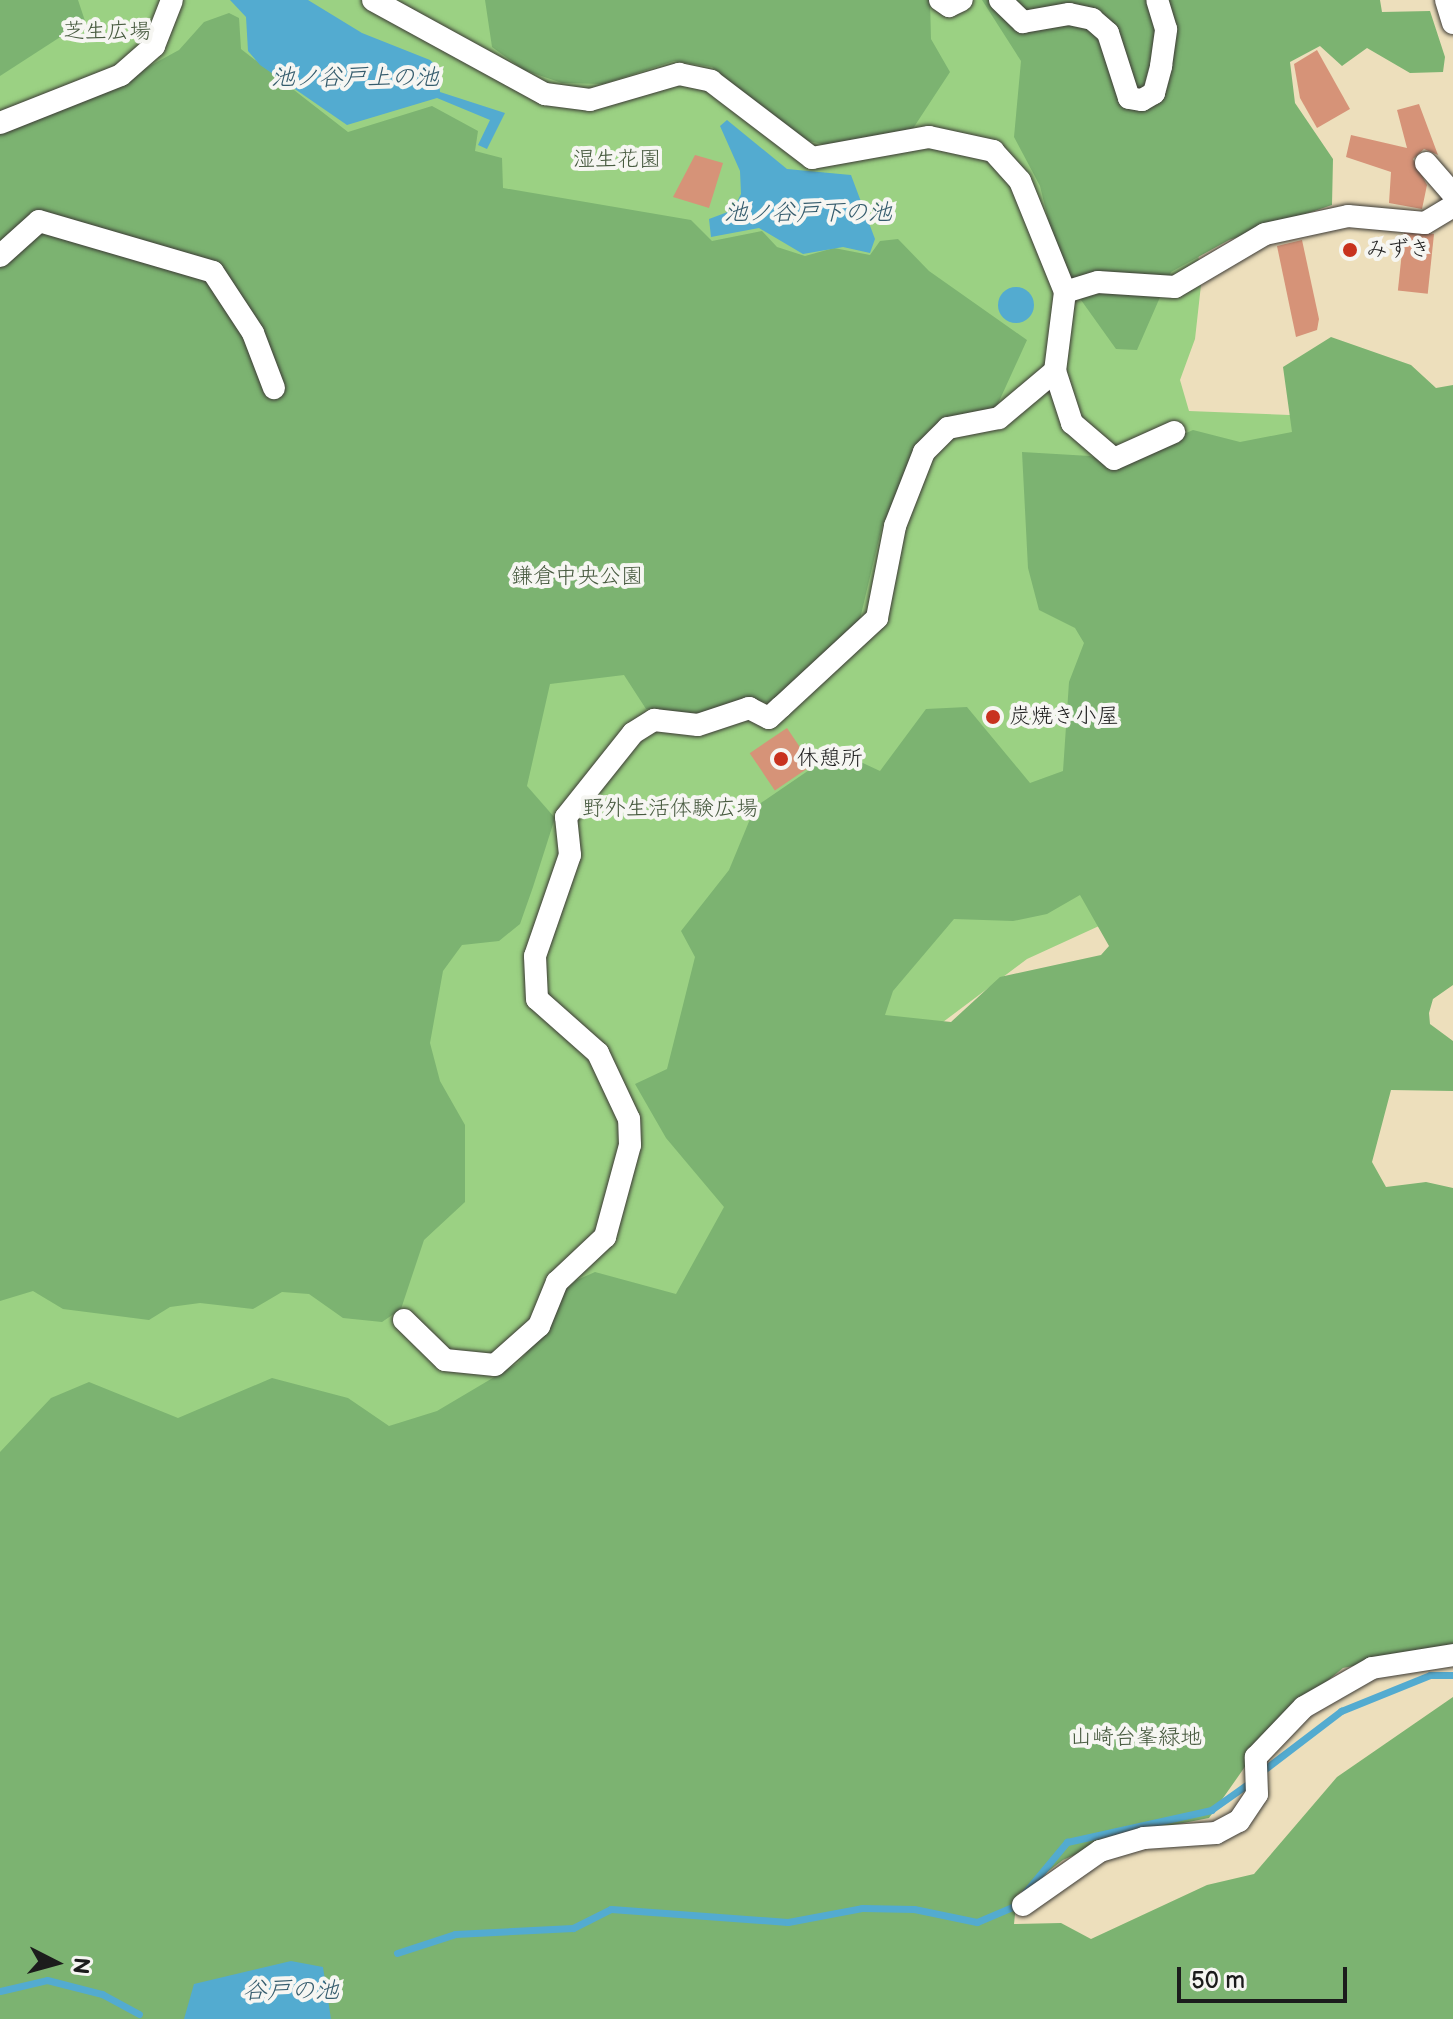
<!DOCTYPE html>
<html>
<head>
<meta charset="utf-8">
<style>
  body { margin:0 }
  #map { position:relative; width:1453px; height:2019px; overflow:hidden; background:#eddfbc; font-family:"Balsamiq Sans","Klee One",sans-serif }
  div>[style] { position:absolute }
  .green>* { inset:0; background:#9bd183 }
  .forest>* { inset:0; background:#7cb371 }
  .water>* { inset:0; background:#53abd0 }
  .round { border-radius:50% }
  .stream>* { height:7px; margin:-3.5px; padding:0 3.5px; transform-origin:3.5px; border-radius:3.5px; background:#53abd0 }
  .building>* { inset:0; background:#d69378; transform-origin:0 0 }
  .roads { filter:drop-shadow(0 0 2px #3b3934) drop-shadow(0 0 2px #3b3934) }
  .minor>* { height:22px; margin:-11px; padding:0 11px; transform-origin:11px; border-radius:11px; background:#fff }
  .dots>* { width:22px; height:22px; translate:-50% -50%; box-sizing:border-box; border:4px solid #f6f6f2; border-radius:50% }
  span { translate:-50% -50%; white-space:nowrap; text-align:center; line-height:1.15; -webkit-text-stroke:8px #f6f6f2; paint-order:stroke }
  .park-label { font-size:22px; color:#485b40 }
  .poi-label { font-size:22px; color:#1c1c1c }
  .left { translate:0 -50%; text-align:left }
  .water-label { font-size:24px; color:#355c6d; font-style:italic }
  .north { position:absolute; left:16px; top:1923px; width:80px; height:80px; -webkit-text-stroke:6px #f6f6f2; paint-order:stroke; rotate:96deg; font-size:22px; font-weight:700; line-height:32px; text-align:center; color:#1c1c1c }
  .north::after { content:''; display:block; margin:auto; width:28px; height:36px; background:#1c1c1c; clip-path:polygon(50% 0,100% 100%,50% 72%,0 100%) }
  .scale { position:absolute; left:1177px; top:1967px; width:170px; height:36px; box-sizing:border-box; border:4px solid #1c1c1c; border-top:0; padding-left:10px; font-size:24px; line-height:28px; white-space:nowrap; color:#1c1c1c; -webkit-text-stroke:6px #f6f6f2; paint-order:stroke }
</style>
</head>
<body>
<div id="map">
  <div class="green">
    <i style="clip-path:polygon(0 0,1176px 0,1201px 285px,1195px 339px,1180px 380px,1189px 411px,1341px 417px,1099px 926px,1027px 959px,935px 1028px,910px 1236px,0 1732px)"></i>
  </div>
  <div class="forest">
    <i style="clip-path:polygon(0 0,78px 0,85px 21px,0 76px)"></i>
    <i style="clip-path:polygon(485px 0,930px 0,931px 39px,950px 72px,912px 130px,830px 146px,801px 139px,712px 67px,674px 61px,603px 84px,562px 83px,524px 70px,492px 47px)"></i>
    <i style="clip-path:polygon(982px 0,1380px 0,1382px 12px,1430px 11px,1445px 57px,1443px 72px,1410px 73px,1367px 48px,1342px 66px,1320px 46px,1290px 62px,1295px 103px,1333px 159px,1332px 205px,1229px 240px,1171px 272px,1137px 350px,1116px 349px,1061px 272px,1040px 186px,1014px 137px,1021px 61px)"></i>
    <i style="clip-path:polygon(229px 13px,239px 18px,241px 49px,348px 132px,432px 106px,478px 131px,475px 151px,502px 158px,503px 188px,691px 220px,712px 241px,762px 231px,777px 247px,805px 256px,834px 248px,870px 255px,880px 241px,898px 239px,929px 271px,1027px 340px,996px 408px,949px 417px,928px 431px,882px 526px,860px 619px,772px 703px,747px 700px,706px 717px,646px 709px,624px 675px,550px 684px,527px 786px,555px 818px,533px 887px,520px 924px,499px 941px,462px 945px,443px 971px,430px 1043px,440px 1081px,465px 1125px,465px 1202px,424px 1240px,401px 1309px,382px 1322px,343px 1318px,309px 1294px,282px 1292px,253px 1309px,200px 1303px,170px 1307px,149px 1320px,63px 1309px,33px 1291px,0 1301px,0 123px,91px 98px,179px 50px,204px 22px)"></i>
    <i style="clip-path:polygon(evenodd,1331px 337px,1411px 365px,1436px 388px,1453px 385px,1453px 985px,1433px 999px,1429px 1013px,1430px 1024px,1453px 1041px,1453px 1091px,1391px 1090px,1372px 1162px,1386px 1187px,1426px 1182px,1453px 1188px,1453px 1646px,1343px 1668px,1275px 1724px,1209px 1818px,1117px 1836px,1063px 1860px,1017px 1895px,1014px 1924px,1061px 1923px,1091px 1939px,1207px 1885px,1254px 1874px,1337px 1777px,1453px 1697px,1453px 2019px,0 2019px,0 1452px,51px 1398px,89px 1382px,178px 1418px,272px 1378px,348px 1398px,389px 1426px,437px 1411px,518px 1363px,545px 1331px,559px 1294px,577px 1280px,595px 1272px,676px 1294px,724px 1207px,666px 1138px,635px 1084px,667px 1069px,695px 957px,681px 931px,729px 870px,755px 807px,837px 751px,880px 771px,926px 709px,967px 707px,1030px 783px,1063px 771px,1069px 682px,1084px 643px,1075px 628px,1039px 610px,1028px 568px,1022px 452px,1090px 456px,1113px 465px,1193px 430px,1240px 442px,1292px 432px,1283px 367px,1331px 337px,1080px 895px,1109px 946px,1101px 955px,1000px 977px,951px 1022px,885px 1015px,893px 991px,954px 919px,1013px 921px,1047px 914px,1080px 895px)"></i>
  </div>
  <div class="water">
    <i style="clip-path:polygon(230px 0,308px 0,362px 33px,430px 60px,438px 67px,440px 92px,505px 113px,487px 149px,478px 145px,490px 120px,437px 98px,347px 125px,260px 65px,248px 51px,246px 17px)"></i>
    <i style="clip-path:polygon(727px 120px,787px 169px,851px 175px,875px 239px,870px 253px,843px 247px,803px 254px,759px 228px,711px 237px,709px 219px,733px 210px,741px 194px,740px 171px,720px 126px)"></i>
    <i class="round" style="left:998px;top:287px;width:36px;height:36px"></i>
    <i style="clip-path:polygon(291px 1961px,323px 1967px,331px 2019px,184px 2019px,194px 1984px)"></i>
  </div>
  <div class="stream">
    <i style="left:1261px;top:1772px;width:101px;rotate:-37.3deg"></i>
    <i style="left:1341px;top:1711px;width:96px;rotate:-22deg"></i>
    <i style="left:1430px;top:1675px;width:23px"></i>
    <i style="left:397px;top:1953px;width:61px;rotate:-18.1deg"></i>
    <i style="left:455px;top:1934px;width:118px;rotate:-2.9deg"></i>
    <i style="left:573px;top:1928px;width:42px;rotate:-26.6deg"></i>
    <i style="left:611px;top:1909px;width:177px;rotate:4.2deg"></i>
    <i style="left:788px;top:1922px;width:75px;rotate:-10.7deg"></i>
    <i style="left:862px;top:1908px;width:52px;rotate:1.1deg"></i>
    <i style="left:914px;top:1909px;width:64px;rotate:11.7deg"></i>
    <i style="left:977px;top:1922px;width:39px;rotate:-23deg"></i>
    <i style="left:1013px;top:1907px;width:85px;rotate:-50.3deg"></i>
    <i style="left:1067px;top:1842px;width:148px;rotate:-12.5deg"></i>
    <i style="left:1211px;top:1810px;width:50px;rotate:-35.3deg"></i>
    <i style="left:0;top:1991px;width:48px;rotate:-13.2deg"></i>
    <i style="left:47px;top:1980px;width:57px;rotate:14.3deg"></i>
    <i style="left:102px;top:1994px;width:42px;rotate:28.4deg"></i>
  </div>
  <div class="building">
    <i style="clip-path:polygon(1317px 50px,1350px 109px,1317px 128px,1300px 98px,1294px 64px)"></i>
    <i style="clip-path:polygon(1419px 104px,1438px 155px,1424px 149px,1413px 159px,1427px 185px,1422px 209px,1389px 203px,1391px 172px,1346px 157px,1351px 135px,1407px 148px,1397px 110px)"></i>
    <i style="clip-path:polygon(695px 155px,723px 163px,709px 208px,673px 197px)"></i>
    <i style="left:1434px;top:234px;width:60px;height:30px;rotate:96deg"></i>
    <i style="clip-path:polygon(1302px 240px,1319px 319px,1317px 330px,1296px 337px,1277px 246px)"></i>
    <i style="left:787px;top:728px;width:45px;height:45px;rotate:56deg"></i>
  </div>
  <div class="roads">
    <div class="minor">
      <i style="left:373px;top:0;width:196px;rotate:28.7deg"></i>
      <i style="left:545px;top:94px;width:45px;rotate:7.6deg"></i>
      <i style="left:590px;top:100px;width:93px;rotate:-16.3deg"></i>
      <i style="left:679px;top:74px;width:33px;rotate:12deg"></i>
      <i style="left:711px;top:81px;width:127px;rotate:37.3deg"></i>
      <i style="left:812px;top:158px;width:119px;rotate:-10.2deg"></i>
      <i style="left:929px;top:137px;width:66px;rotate:12.3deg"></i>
      <i style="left:993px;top:151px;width:40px;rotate:48deg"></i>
      <i style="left:1020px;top:181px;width:120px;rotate:67.9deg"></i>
      <i style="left:1065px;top:292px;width:80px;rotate:97.2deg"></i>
      <i style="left:1055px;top:371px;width:55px;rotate:71.9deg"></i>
      <i style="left:1072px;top:423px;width:55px;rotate:40.6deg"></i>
      <i style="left:1114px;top:459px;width:66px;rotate:-24.2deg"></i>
      <i style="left:940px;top:0;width:11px;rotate:34deg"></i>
      <i style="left:949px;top:6px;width:14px;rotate:-25deg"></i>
      <i style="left:1000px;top:0;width:32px;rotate:44deg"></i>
      <i style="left:1023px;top:22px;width:47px;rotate:-9.9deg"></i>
      <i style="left:1069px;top:14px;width:24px;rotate:12deg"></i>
      <i style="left:1092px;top:19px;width:21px;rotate:41deg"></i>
      <i style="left:1108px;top:33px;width:68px;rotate:72.1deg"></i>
      <i style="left:1129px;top:98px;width:13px;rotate:9deg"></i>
      <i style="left:1142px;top:100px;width:14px;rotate:-30deg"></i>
      <i style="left:1154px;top:93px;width:28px;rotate:-75deg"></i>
      <i style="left:1161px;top:66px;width:37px;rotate:-82deg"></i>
      <i style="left:1166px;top:29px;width:30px;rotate:-107deg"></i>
      <i style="left:1446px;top:0;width:24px;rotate:73deg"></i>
      <i style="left:0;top:123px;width:130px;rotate:-21.6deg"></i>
      <i style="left:121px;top:75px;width:44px;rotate:-41.3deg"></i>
      <i style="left:154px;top:46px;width:49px;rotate:-68.6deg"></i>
      <i style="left:1426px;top:163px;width:41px;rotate:48.9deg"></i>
      <i style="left:0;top:256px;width:52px;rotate:-41.9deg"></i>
      <i style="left:39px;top:221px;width:181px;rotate:16.3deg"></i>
      <i style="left:213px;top:272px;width:73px;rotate:56.7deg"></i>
      <i style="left:253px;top:333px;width:59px;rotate:69.1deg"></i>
      <i style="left:1065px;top:292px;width:34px;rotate:-17deg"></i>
      <i style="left:1098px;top:282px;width:77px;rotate:3.7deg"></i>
      <i style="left:1175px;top:287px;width:104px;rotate:-30.5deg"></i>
      <i style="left:1265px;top:234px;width:85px;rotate:-12.2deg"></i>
      <i style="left:1348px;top:216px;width:77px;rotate:5.2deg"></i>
      <i style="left:1425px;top:223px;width:33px;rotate:-31deg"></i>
      <i style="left:404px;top:1320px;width:57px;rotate:44.3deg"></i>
      <i style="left:445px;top:1360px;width:50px;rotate:5.7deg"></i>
      <i style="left:495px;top:1365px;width:59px;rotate:-41.6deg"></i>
      <i style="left:539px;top:1326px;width:48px;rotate:-67.8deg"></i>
      <i style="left:557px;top:1282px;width:66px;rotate:-43.2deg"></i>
      <i style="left:605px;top:1237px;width:95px;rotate:-74.8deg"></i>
      <i style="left:630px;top:1145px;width:26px;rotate:-92deg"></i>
      <i style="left:629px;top:1119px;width:73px;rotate:-115.2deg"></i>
      <i style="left:598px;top:1053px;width:81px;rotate:-138.5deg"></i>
      <i style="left:537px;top:999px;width:43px;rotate:-92.7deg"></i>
      <i style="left:535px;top:956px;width:107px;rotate:-70.9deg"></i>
      <i style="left:570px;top:855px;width:38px;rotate:-96deg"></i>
      <i style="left:566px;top:817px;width:107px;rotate:-51.4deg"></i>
      <i style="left:633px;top:733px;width:25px;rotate:-32deg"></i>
      <i style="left:654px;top:720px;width:44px;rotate:6.5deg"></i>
      <i style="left:698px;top:725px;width:54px;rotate:-18.4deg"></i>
      <i style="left:749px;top:708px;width:22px;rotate:27deg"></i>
      <i style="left:769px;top:718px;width:16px;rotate:-43deg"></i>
      <i style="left:781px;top:707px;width:131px;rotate:-42.8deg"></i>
      <i style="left:877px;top:618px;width:94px;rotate:-78.9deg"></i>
      <i style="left:895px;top:526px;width:79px;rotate:-68.6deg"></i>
      <i style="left:924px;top:452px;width:34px;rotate:-45deg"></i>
      <i style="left:948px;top:428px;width:52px;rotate:-11.1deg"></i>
      <i style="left:999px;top:418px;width:73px;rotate:-40deg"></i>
      <i style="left:1023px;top:1905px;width:94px;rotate:-35deg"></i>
      <i style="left:1100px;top:1851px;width:46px;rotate:-16.5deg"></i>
      <i style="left:1144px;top:1838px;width:72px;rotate:-4deg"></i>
      <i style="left:1216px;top:1833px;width:26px;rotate:-28deg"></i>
      <i style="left:1239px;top:1821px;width:32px;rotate:-56deg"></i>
      <i style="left:1257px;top:1794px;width:37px;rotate:-92deg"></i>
      <i style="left:1256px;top:1757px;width:69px;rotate:-46.2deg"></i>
      <i style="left:1304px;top:1707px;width:78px;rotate:-29.8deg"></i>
      <i style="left:1372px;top:1668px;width:82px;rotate:-9.1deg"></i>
    </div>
  </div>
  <div class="dots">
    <i style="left:1350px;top:250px;background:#c8321e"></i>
    <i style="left:993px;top:717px;background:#c8321e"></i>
    <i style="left:781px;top:759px;background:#c8321e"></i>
  </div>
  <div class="park-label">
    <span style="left:107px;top:32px">芝生広場</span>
    <span style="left:617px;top:160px">湿生花園</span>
    <span style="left:577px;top:577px">鎌倉中央公園</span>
    <span style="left:670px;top:809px">野外生活体験広場</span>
    <span style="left:1136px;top:1738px">山崎台峯緑地</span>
  </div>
  <div class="poi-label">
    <span class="left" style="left:1366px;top:250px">みずき</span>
    <span class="left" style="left:1009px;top:717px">炭焼き小屋</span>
    <span class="left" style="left:797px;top:759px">休憩所</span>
  </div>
  <div class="water-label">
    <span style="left:355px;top:78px">池ノ谷戸上の池</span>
    <span style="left:808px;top:213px">池ノ谷戸下の池</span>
    <span style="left:291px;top:1991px">谷戸の池</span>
  </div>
  <div class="north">N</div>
  <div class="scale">50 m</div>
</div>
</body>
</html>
